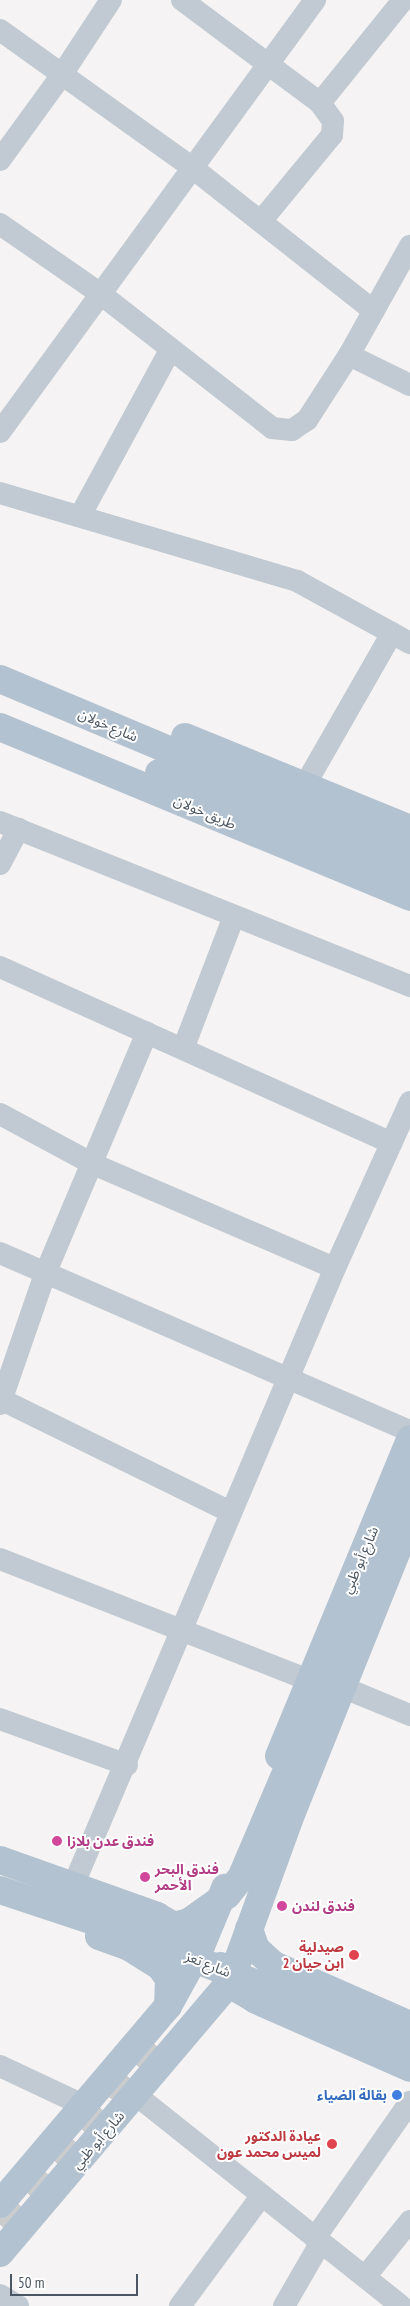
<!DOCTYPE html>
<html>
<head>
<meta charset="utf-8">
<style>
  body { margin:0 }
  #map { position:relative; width:410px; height:2306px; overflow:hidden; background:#f5f3f3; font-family:"PT Sans Narrow","Noto Sans Arabic",sans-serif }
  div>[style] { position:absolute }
  .major-tunnel>* { height:28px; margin-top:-14px; transform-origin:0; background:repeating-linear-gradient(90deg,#caccce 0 28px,transparent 0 42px) }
  .minor>* { height:22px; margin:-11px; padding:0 11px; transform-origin:11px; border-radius:11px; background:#c1cad2 }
  .major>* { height:28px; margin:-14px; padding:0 14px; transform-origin:14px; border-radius:14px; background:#b3c2d1 }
  .major-bridge>* { height:28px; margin:-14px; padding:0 14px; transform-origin:14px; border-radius:14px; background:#b3c2d1 }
  .dots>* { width:14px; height:14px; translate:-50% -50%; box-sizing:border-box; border:2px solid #fff; border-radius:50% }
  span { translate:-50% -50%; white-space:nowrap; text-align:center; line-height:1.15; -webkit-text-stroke:4px #fff; paint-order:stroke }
  .street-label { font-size:14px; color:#4a5661 }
  .hotel-label { font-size:14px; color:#b23c85; font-weight:700 }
  .left { translate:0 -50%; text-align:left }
  .health-label { font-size:14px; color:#be3a42; font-weight:700 }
  .right { translate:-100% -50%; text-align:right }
  .shop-label { font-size:14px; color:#366cbe; font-weight:700 }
  .scale { position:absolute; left:10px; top:2274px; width:128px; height:22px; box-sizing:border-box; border:2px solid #4a5661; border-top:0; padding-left:6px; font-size:15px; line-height:18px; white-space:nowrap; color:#4a5661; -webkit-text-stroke:4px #fff; paint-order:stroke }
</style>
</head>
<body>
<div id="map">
  <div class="major-tunnel">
    <i style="left:0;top:2225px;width:245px;rotate:-48.3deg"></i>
  </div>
  <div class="minor">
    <i style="left:182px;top:0;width:172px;rotate:36.7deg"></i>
    <i style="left:320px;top:103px;width:22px;rotate:54deg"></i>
    <i style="left:333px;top:121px;width:14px;rotate:94deg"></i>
    <i style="left:332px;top:135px;width:112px;rotate:129.5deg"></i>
    <i style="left:0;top:30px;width:239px;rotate:35.6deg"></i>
    <i style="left:194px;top:169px;width:229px;rotate:38.3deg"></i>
    <i style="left:320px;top:103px;width:132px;rotate:-51.1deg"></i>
    <i style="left:0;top:160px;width:104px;rotate:-54deg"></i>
    <i style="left:61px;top:76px;width:91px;rotate:-56.7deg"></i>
    <i style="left:0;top:224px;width:124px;rotate:34.8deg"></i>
    <i style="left:102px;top:295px;width:216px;rotate:38deg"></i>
    <i style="left:272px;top:428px;width:20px;rotate:6deg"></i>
    <i style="left:292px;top:430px;width:18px;rotate:-34deg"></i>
    <i style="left:307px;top:420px;width:77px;rotate:-57.1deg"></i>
    <i style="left:349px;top:355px;width:125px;rotate:-60.8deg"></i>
    <i style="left:349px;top:355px;width:68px;rotate:26.2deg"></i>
    <i style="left:0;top:432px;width:535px;rotate:-53.9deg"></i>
    <i style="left:0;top:493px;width:310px;rotate:16.5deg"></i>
    <i style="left:297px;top:581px;width:129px;rotate:28.8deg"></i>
    <i style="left:80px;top:516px;width:189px;rotate:-61.5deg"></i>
    <i style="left:305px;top:785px;width:175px;rotate:-60.2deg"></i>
    <i style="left:0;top:822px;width:442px;rotate:21.8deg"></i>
    <i style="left:0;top:864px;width:40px;rotate:-62deg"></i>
    <i style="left:0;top:967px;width:429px;rotate:24.2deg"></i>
    <i style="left:183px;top:1049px;width:142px;rotate:-69deg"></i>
    <i style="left:0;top:1114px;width:106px;rotate:28.3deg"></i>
    <i style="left:93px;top:1164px;width:263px;rotate:23.3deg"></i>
    <i style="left:0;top:1253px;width:447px;rotate:23.5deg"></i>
    <i style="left:0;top:1399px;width:257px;rotate:26.1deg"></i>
    <i style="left:0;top:1404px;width:138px;rotate:-70.9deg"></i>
    <i style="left:45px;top:1274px;width:262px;rotate:-67.1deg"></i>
    <i style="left:0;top:1559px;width:332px;rotate:21.4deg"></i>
    <i style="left:342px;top:1687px;width:74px;rotate:22.4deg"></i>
    <i style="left:0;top:1719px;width:135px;rotate:19.9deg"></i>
    <i style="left:73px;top:1886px;width:671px;rotate:-67.03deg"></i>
    <i style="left:335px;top:1268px;width:182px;rotate:-65.7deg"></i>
    <i style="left:0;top:2066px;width:94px;rotate:25.2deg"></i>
    <i style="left:136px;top:2095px;width:339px;rotate:38.5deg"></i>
    <i style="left:315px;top:2238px;width:166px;rotate:-55.1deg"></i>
    <i style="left:365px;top:2277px;width:72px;rotate:-51.2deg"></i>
    <i style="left:0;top:2295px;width:21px;rotate:31deg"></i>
    <i style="left:180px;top:2306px;width:138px;rotate:-53.5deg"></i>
    <i style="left:284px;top:2306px;width:74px;rotate:-60deg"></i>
  </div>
  <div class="major">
    <i style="left:0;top:679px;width:445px;rotate:22.8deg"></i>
    <i style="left:0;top:727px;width:444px;rotate:22.5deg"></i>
    <i style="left:185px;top:737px;width:243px;rotate:22.2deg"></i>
    <i style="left:159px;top:773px;width:271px;rotate:22.1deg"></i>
    <i style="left:279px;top:1756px;width:343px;rotate:-67.5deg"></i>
    <i style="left:0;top:1860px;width:167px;rotate:19.6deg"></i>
    <i style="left:157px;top:1916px;width:36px;rotate:30deg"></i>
    <i style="left:249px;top:1929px;width:21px;rotate:71deg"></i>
    <i style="left:256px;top:1949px;width:24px;rotate:42deg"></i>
    <i style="left:274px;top:1965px;width:149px;rotate:23.8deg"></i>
    <i style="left:99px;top:1936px;width:32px;rotate:20deg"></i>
    <i style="left:129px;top:1947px;width:36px;rotate:32deg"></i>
    <i style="left:160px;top:1966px;width:16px;rotate:55deg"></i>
    <i style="left:169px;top:1979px;width:27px;rotate:92deg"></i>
    <i style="left:220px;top:1966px;width:29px;rotate:52deg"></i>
    <i style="left:238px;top:1989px;width:21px;rotate:31deg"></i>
    <i style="left:256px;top:2000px;width:168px;rotate:23.8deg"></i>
    <i style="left:0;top:2204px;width:260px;rotate:-49.7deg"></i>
    <i style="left:168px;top:2006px;width:68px;rotate:-61.2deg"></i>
    <i style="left:201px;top:1946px;width:63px;rotate:-67.5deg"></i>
    <i style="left:0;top:2253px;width:355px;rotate:-49.7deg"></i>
    <i style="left:230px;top:1982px;width:181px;rotate:-70deg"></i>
    <i style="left:292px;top:1812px;width:317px;rotate:-68.1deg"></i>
  </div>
  <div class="major-bridge">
    <i style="left:0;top:1890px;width:131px;rotate:18.3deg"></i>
    <i style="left:124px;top:1931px;width:149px;rotate:21.7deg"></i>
    <i style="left:262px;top:1986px;width:162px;rotate:24deg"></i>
    <i style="left:124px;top:1931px;width:33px;rotate:-2deg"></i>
    <i style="left:157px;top:1930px;width:33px;rotate:-14deg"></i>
    <i style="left:189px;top:1922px;width:47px;rotate:-35.4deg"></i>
    <i style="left:227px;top:1895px;width:22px;rotate:-51deg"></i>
    <i style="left:241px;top:1878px;width:431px;rotate:-66.9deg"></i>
  </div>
  <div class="dots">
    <i style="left:57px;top:1841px;background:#d1479c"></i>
    <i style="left:145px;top:1877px;background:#d1479c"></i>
    <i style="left:282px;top:1906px;background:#d1479c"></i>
    <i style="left:354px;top:1955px;background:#e0444e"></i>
    <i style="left:397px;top:2095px;background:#3f7fe0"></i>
    <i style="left:332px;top:2144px;background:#e0444e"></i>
  </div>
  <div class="street-label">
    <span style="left:108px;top:725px;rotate:23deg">شارع خولان</span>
    <span style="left:205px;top:812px;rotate:23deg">طريق خولان</span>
    <span style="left:360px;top:1560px;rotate:-67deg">شارع أبو ظبي</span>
    <span style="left:208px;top:1964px;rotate:22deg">شارع تعز</span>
    <span style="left:98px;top:2140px;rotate:-49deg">شارع أبو ظبي</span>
  </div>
  <div class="hotel-label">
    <span class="left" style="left:67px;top:1841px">فندق عدن بلازا</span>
    <span class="left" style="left:155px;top:1877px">فندق البحر<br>الأحمر</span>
    <span class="left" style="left:292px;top:1906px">فندق لندن</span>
  </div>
  <div class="health-label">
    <span class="right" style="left:344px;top:1955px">صيدلية<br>ابن حيان 2</span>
    <span class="right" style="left:321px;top:2144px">عيادة الدكتور<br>لميس محمد عون</span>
  </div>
  <div class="shop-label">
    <span class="right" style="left:387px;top:2095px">بقالة الضياء</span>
  </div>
  <div class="scale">50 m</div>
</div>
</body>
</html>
